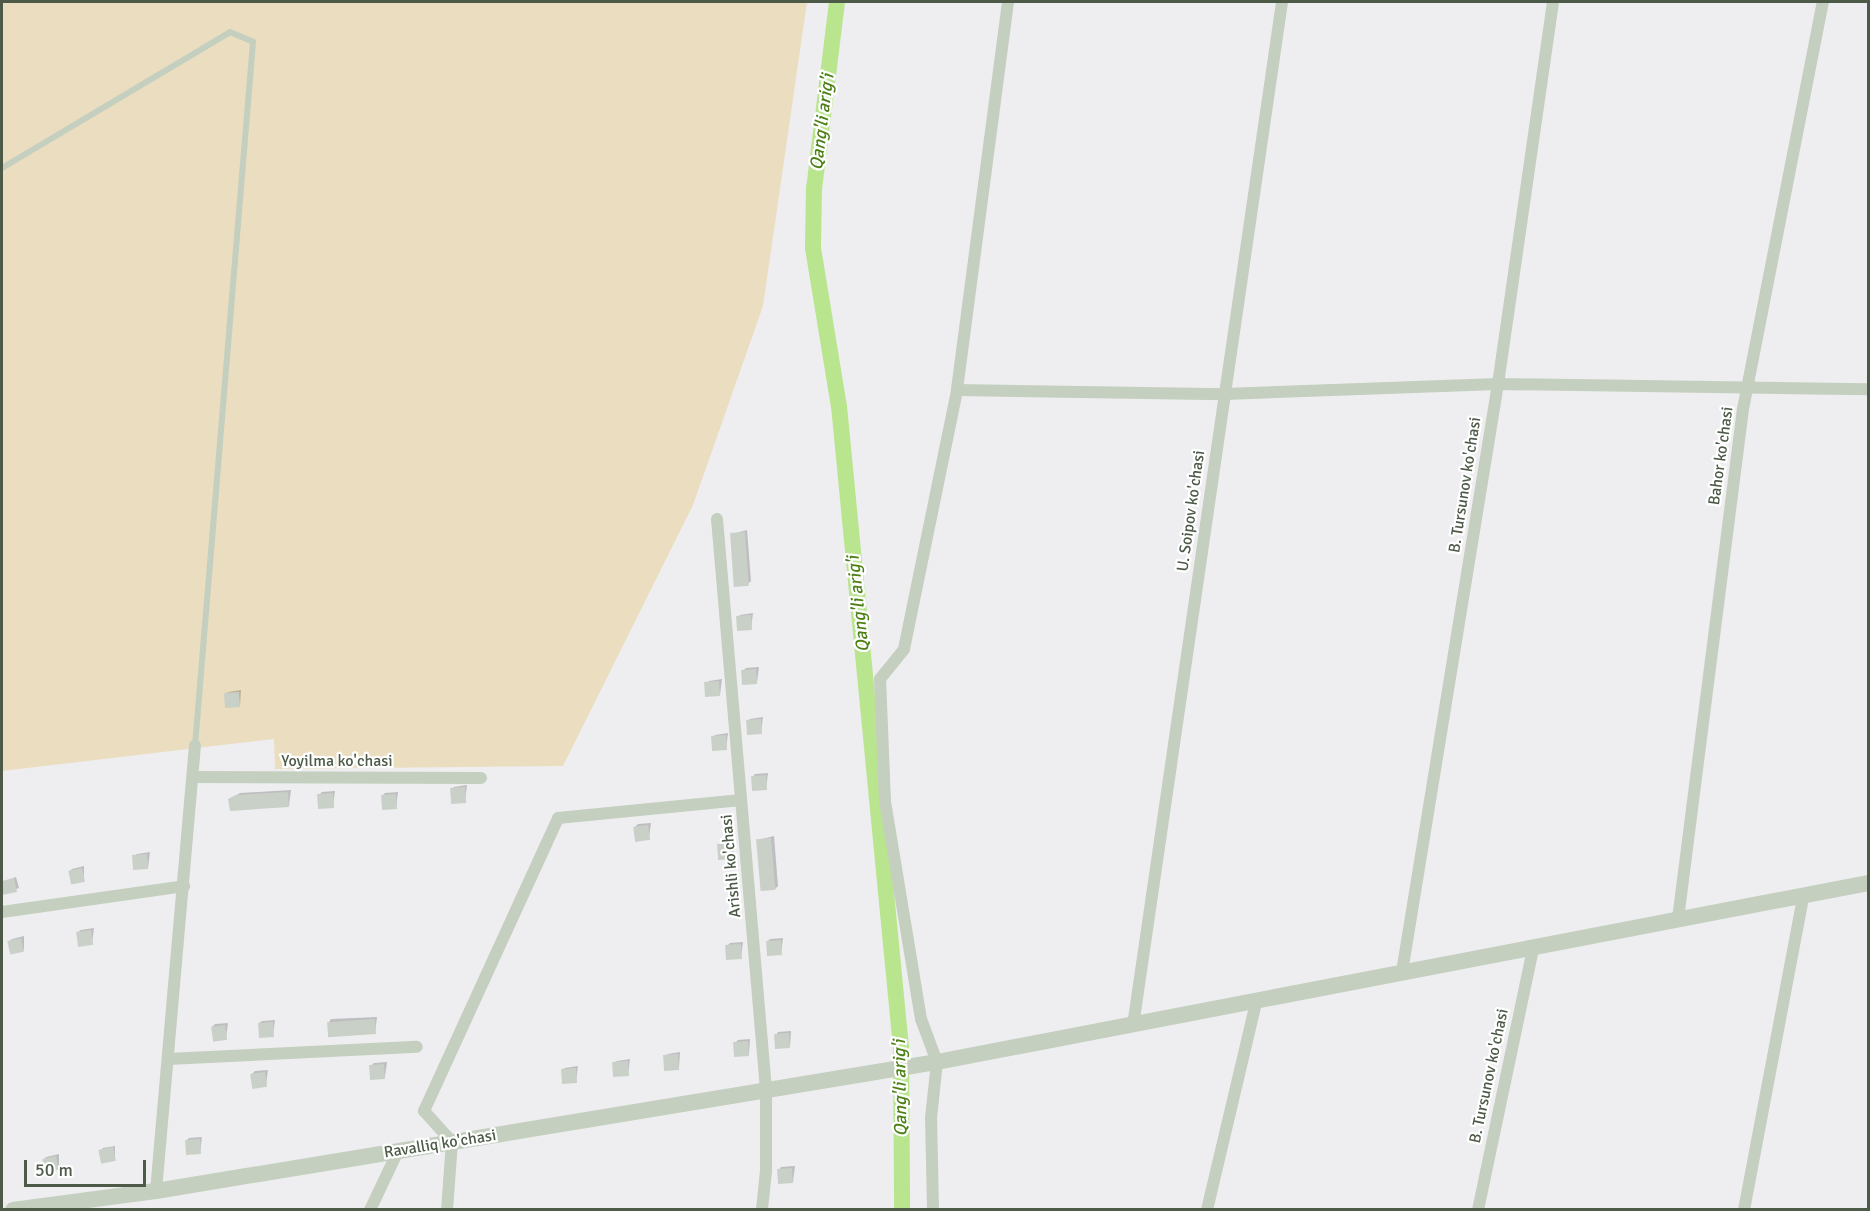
<!DOCTYPE html>
<html>
<head>
<meta charset="utf-8">
<style>
  body { margin:0 }
  #map { position:relative; width:1870px; height:1211px; overflow:hidden; background:#eeeef0; font-family:Signika,sans-serif }
  div>[style] { position:absolute }
  .green>* { inset:0; background:#ebddbf }
  .shadow>* { inset:0; background:#0003 }
  .canal>* { height:16px; margin:-8px; padding:0 8px; transform-origin:8px; border-radius:8px; background:#bae58f }
  .building>* { inset:0; background:#c9d0c8; transform-origin:0 0 }
  .service>* { height:6px; margin:-3px; padding:0 3px; transform-origin:3px; border-radius:3px; background:#c4cfbf }
  .minor>* { height:12px; margin:-6px; padding:0 6px; transform-origin:6px; border-radius:6px; background:#c4cfbf }
  .tertiary>* { height:16px; margin:-8px; padding:0 8px; transform-origin:8px; border-radius:8px; background:#c4cfbf }
  span { translate:-50% -50%; white-space:nowrap; text-align:center; line-height:1.15; -webkit-text-stroke:4.5px #fff; paint-order:stroke }
  .street-label { font-size:16px; color:#4c5a47 }
  .water-label { font-size:18px; color:#4c8116; font-style:italic }
  .frame { position:absolute; inset:0; border:3px solid #4c5a47; pointer-events:none }
  .scale { position:absolute; left:24px; top:1160px; width:122px; height:27px; box-sizing:border-box; border:3px solid #4c5a47; border-top:0; padding-left:8px; font-size:18px; line-height:21px; white-space:nowrap; color:#4c5a47; -webkit-text-stroke:4px #fff; paint-order:stroke }
</style>
</head>
<body>
<div id="map">
  <div class="green">
    <i style="clip-path:polygon(2px 2px,807px 2px,763px 306px,693px 505px,563px 766px,275px 769px,274px 739px,2px 771px)"></i>
  </div>
  <div class="shadow">
    <i style="clip-path:polygon(747px 530px,751px 581px,748px 584px,732px 534px)"></i>
    <i style="clip-path:polygon(753px 613px,751px 629px,738px 618px,740px 615px)"></i>
    <i style="clip-path:polygon(759px 667px,757px 682px,743px 671px,746px 668px)"></i>
    <i style="clip-path:polygon(722px 679px,720px 695px,706px 683px,709px 681px)"></i>
    <i style="clip-path:polygon(241px 690px,240px 706px,226px 694px,228px 692px)"></i>
    <i style="clip-path:polygon(763px 717px,761px 733px,747px 721px,750px 719px)"></i>
    <i style="clip-path:polygon(728px 733px,726px 749px,713px 737px,715px 735px)"></i>
    <i style="clip-path:polygon(768px 773px,766px 789px,753px 777px,755px 774px)"></i>
    <i style="clip-path:polygon(467px 785px,465px 801px,451px 790px,454px 787px)"></i>
    <i style="clip-path:polygon(291px 790px,289px 806px,230px 799px,240px 793px)"></i>
    <i style="clip-path:polygon(335px 791px,333px 806px,319px 795px,322px 792px)"></i>
    <i style="clip-path:polygon(398px 792px,396px 808px,382px 796px,385px 793px)"></i>
    <i style="clip-path:polygon(651px 823px,649px 838px,635px 827px,638px 824px)"></i>
    <i style="clip-path:polygon(774px 836px,778px 886px,775px 889px,758px 840px)"></i>
    <i style="clip-path:polygon(735px 841px,733px 857px,719px 845px,722px 843px)"></i>
    <i style="clip-path:polygon(150px 852px,148px 868px,134px 856px,137px 854px)"></i>
    <i style="clip-path:polygon(84px 866px,84px 881px,69px 872px,72px 869px)"></i>
    <i style="clip-path:polygon(16px 877px,19px 888px,4px 893px,2px 882px)"></i>
    <i style="clip-path:polygon(94px 928px,92px 944px,78px 932px,81px 930px)"></i>
    <i style="clip-path:polygon(24px 936px,24px 950px,9px 942px,12px 939px)"></i>
    <i style="clip-path:polygon(783px 938px,781px 953px,767px 942px,770px 939px)"></i>
    <i style="clip-path:polygon(743px 942px,741px 957px,727px 946px,730px 943px)"></i>
    <i style="clip-path:polygon(377px 1017px,375px 1033px,329px 1022px,331px 1019px)"></i>
    <i style="clip-path:polygon(275px 1020px,273px 1035px,259px 1023px,262px 1021px)"></i>
    <i style="clip-path:polygon(228px 1023px,226px 1038px,212px 1027px,215px 1024px)"></i>
    <i style="clip-path:polygon(791px 1031px,790px 1047px,776px 1035px,778px 1032px)"></i>
    <i style="clip-path:polygon(750px 1039px,749px 1054px,735px 1043px,738px 1040px)"></i>
    <i style="clip-path:polygon(680px 1052px,679px 1068px,665px 1057px,668px 1054px)"></i>
    <i style="clip-path:polygon(630px 1059px,628px 1075px,614px 1063px,617px 1061px)"></i>
    <i style="clip-path:polygon(387px 1062px,385px 1077px,371px 1066px,374px 1063px)"></i>
    <i style="clip-path:polygon(578px 1066px,576px 1082px,562px 1070px,565px 1068px)"></i>
    <i style="clip-path:polygon(268px 1070px,266px 1085px,252px 1074px,255px 1071px)"></i>
    <i style="clip-path:polygon(202px 1137px,200px 1153px,186px 1141px,189px 1138px)"></i>
    <i style="clip-path:polygon(115px 1146px,115px 1160px,100px 1151px,103px 1148px)"></i>
    <i style="clip-path:polygon(59px 1154px,59px 1168px,44px 1160px,46px 1157px)"></i>
    <i style="clip-path:polygon(795px 1166px,793px 1182px,779px 1170px,781px 1167px)"></i>
  </div>
  <div class="canal">
    <i style="left:837px;top:2px;width:187px;rotate:97deg"></i>
    <i style="left:814px;top:188px;width:60px;rotate:91deg"></i>
    <i style="left:813px;top:248px;width:160px;rotate:80.7deg"></i>
    <i style="left:839px;top:406px;width:644px;rotate:84.48deg"></i>
    <i style="left:901px;top:1047px;width:163px;rotate:89.6deg"></i>
  </div>
  <div class="building">
    <i style="left:745px;top:532px;width:54px;height:15px;rotate:86deg"></i>
    <i style="left:751px;top:615px;width:15px;height:15px;rotate:86deg"></i>
    <i style="left:756px;top:669px;width:15px;height:15px;rotate:86deg"></i>
    <i style="left:719px;top:681px;width:15px;height:15px;rotate:86deg"></i>
    <i style="left:239px;top:692px;width:15px;height:15px;rotate:86deg"></i>
    <i style="left:761px;top:719px;width:15px;height:15px;rotate:86deg"></i>
    <i style="left:726px;top:735px;width:15px;height:15px;rotate:86deg"></i>
    <i style="left:766px;top:775px;width:15px;height:15px;rotate:86deg"></i>
    <i style="left:465px;top:787px;width:16px;height:15px;rotate:86deg"></i>
    <i style="clip-path:polygon(288px 792px,289px 807px,230px 811px,228px 799px,236px 795px)"></i>
    <i style="left:333px;top:793px;width:15px;height:16px;rotate:86deg"></i>
    <i style="left:396px;top:794px;width:15px;height:15px;rotate:86deg"></i>
    <i style="left:648px;top:825px;width:15px;height:15px;rotate:82deg"></i>
    <i style="left:771px;top:838px;width:52px;height:15px;rotate:85deg"></i>
    <i style="left:732px;top:843px;width:16px;height:15px;rotate:86deg"></i>
    <i style="left:147px;top:854px;width:15px;height:15px;rotate:86deg"></i>
    <i style="left:82px;top:868px;width:14px;height:14px;rotate:78deg"></i>
    <i style="clip-path:polygon(14px 878px,17px 892px,2px 895px,2px 881px)"></i>
    <i style="left:91px;top:930px;width:15px;height:15px;rotate:82deg"></i>
    <i style="left:21px;top:938px;width:14px;height:14px;rotate:78deg"></i>
    <i style="left:781px;top:940px;width:15px;height:15px;rotate:86deg"></i>
    <i style="left:741px;top:944px;width:15px;height:16px;rotate:86deg"></i>
    <i style="left:375px;top:1019px;width:15px;height:48px;rotate:86deg"></i>
    <i style="left:273px;top:1022px;width:15px;height:15px;rotate:86deg"></i>
    <i style="left:225px;top:1025px;width:15px;height:14px;rotate:82deg"></i>
    <i style="left:789px;top:1033px;width:15px;height:15px;rotate:86deg"></i>
    <i style="left:748px;top:1041px;width:15px;height:15px;rotate:86deg"></i>
    <i style="left:678px;top:1054px;width:16px;height:15px;rotate:86deg"></i>
    <i style="left:628px;top:1061px;width:15px;height:16px;rotate:86deg"></i>
    <i style="left:384px;top:1064px;width:15px;height:15px;rotate:86deg"></i>
    <i style="left:576px;top:1068px;width:15px;height:15px;rotate:86deg"></i>
    <i style="left:265px;top:1072px;width:15px;height:15px;rotate:82deg"></i>
    <i style="left:200px;top:1139px;width:15px;height:15px;rotate:86deg"></i>
    <i style="left:113px;top:1147px;width:14px;height:15px;rotate:78deg"></i>
    <i style="left:56px;top:1156px;width:14px;height:14px;rotate:78deg"></i>
    <i style="left:792px;top:1168px;width:15px;height:15px;rotate:86deg"></i>
  </div>
  <div class="service">
    <i style="left:2px;top:168px;width:265px;rotate:-30.8deg"></i>
    <i style="left:230px;top:32px;width:25px;rotate:23deg"></i>
    <i style="left:253px;top:42px;width:706px;rotate:94.71deg"></i>
  </div>
  <div class="minor">
    <i style="left:1008px;top:2px;width:391px;rotate:97.5deg"></i>
    <i style="left:957px;top:390px;width:268px;rotate:0.9deg"></i>
    <i style="left:1225px;top:394px;width:273px;rotate:-2.1deg"></i>
    <i style="left:1498px;top:384px;width:370px;rotate:0.8deg"></i>
    <i style="left:717px;top:519px;width:572px;rotate:85.09deg"></i>
    <i style="left:766px;top:1089px;width:82px;rotate:90deg"></i>
    <i style="left:766px;top:1171px;width:39px;rotate:96deg"></i>
    <i style="left:193px;top:777px;width:288px;rotate:0.2deg"></i>
    <i style="left:2px;top:912px;width:184px;rotate:-8.1deg"></i>
    <i style="left:1678px;top:919px;width:514px;rotate:-82.74deg"></i>
    <i style="left:1743px;top:409px;width:415px;rotate:-78.9deg"></i>
    <i style="left:1402px;top:972px;width:596px;rotate:-80.73deg"></i>
    <i style="left:1498px;top:384px;width:386px;rotate:-81.8deg"></i>
    <i style="left:1133px;top:1026px;width:1035px;rotate:-81.72deg"></i>
    <i style="left:168px;top:1059px;width:249px;rotate:-2.8deg"></i>
    <i style="left:156px;top:1191px;width:447px;rotate:-85deg"></i>
    <i style="left:370px;top:1210px;width:65px;rotate:-64.6deg"></i>
    <i style="left:447px;top:1210px;width:68px;rotate:-85.8deg"></i>
    <i style="left:452px;top:1142px;width:42px;rotate:-132.1deg"></i>
    <i style="left:424px;top:1111px;width:322px;rotate:-65.4deg"></i>
    <i style="left:558px;top:818px;width:184px;rotate:-5.6deg"></i>
    <i style="left:933px;top:1210px;width:92px;rotate:-91.2deg"></i>
    <i style="left:931px;top:1118px;width:56px;rotate:-83.9deg"></i>
    <i style="left:937px;top:1062px;width:46px;rotate:-110.4deg"></i>
    <i style="left:921px;top:1019px;width:220px;rotate:-99.4deg"></i>
    <i style="left:885px;top:802px;width:123px;rotate:-92.3deg"></i>
    <i style="left:880px;top:679px;width:38px;rotate:-51deg"></i>
    <i style="left:904px;top:649px;width:264px;rotate:-78.4deg"></i>
    <i style="left:1207px;top:1210px;width:213px;rotate:-76.7deg"></i>
    <i style="left:1478px;top:1210px;width:267px;rotate:-78.1deg"></i>
    <i style="left:1744px;top:1210px;width:318px;rotate:-79.3deg"></i>
  </div>
  <div class="tertiary">
    <i style="left:13px;top:1210px;width:144px;rotate:-7.6deg"></i>
    <i style="left:156px;top:1191px;width:792px;rotate:-9.38deg"></i>
    <i style="left:937px;top:1062px;width:948px;rotate:-10.88deg"></i>
  </div>
  <div class="street-label">
    <span style="left:1721px;top:456px;rotate:-82deg">Bahor ko'chasi</span>
    <span style="left:1465px;top:485px;rotate:-81deg">B. Tursunov ko'chasi</span>
    <span style="left:1191px;top:511px;rotate:-82deg">U. Soipov ko'chasi</span>
    <span style="left:337px;top:761px">Yoyilma ko'chasi</span>
    <span style="left:731px;top:866px;rotate:-95deg">Arishli ko'chasi</span>
    <span style="left:1489px;top:1076px;rotate:-78deg">B. Tursunov ko'chasi</span>
    <span style="left:440px;top:1144px;rotate:-9deg">Ravalliq ko'chasi</span>
  </div>
  <div class="water-label">
    <span style="left:822px;top:122px;rotate:-83deg">Qang'li arig'i</span>
    <span style="left:858px;top:604px;rotate:-96deg">Qang'li arig'i</span>
    <span style="left:900px;top:1088px;rotate:-91deg">Qang'li arig'i</span>
  </div>
  <div class="frame"></div>
  <div class="scale">50 m</div>
</div>
</body>
</html>
